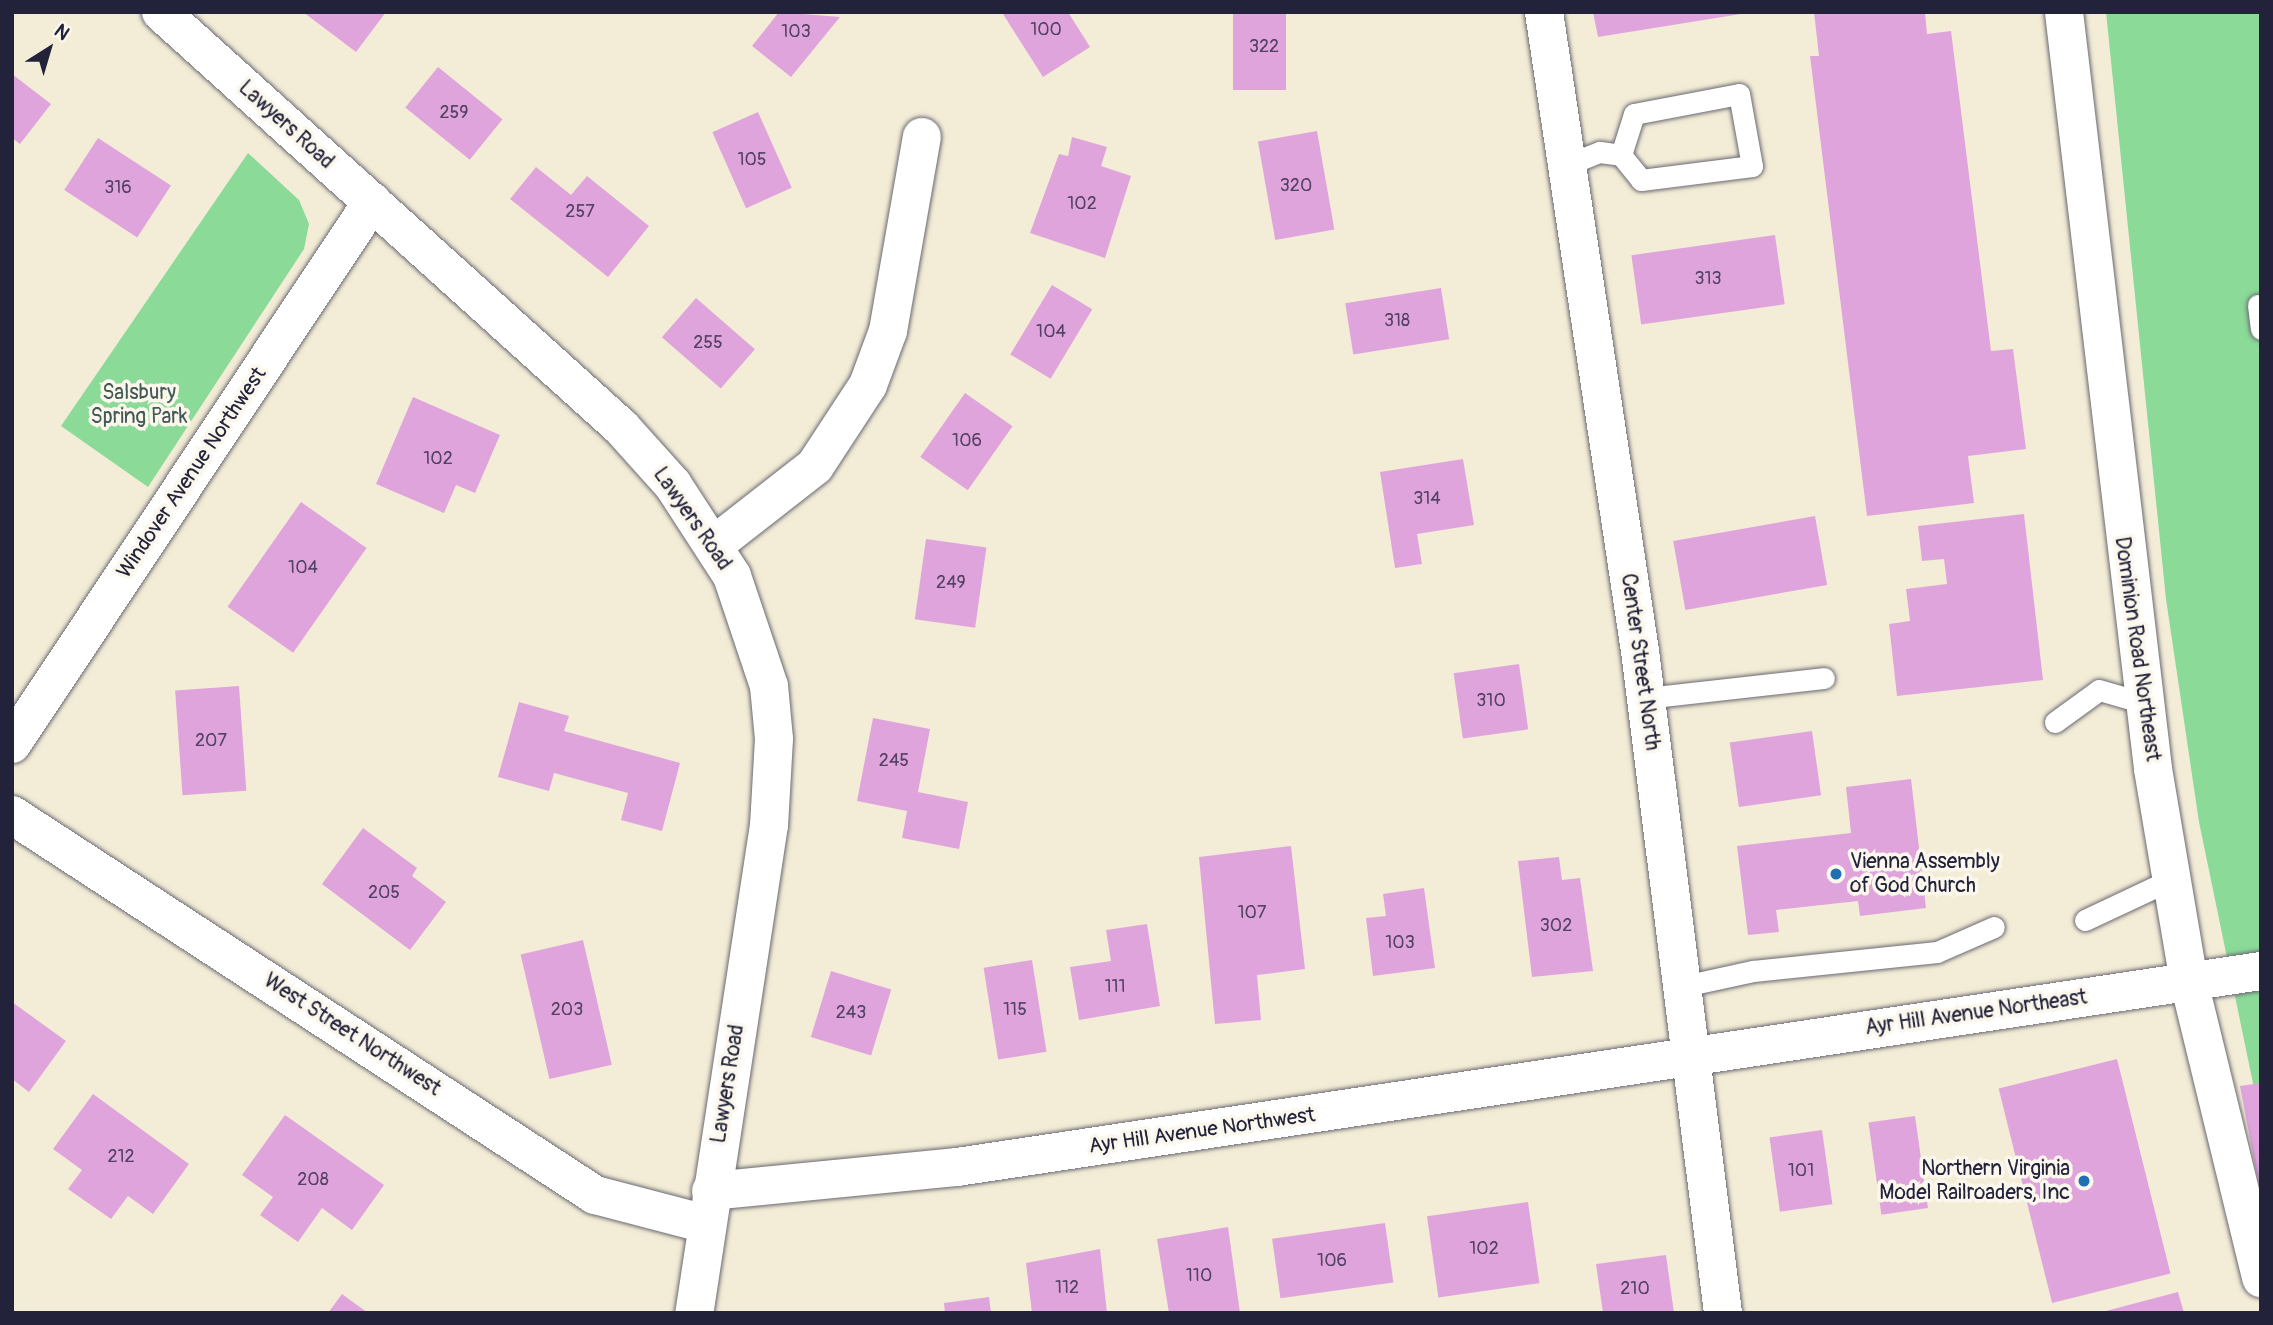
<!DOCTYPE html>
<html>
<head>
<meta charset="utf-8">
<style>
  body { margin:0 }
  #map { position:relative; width:2273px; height:1325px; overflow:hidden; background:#f3edd7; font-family:Pangolin,sans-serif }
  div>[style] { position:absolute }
  .green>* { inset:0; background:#8bda98 }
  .building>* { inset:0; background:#e0a4dd; transform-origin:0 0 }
  .roads { filter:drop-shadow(0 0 2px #6b6972) drop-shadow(0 0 2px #6b6972) }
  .service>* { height:21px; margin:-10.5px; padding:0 10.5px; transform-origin:10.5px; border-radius:10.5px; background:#fff }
  .minor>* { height:38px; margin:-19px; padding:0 19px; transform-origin:19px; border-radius:19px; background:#fff }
  .primary>* { height:38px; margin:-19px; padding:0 19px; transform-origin:19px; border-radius:19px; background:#fff }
  .dots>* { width:19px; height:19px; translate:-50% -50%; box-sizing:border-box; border:4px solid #fbf7ec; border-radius:50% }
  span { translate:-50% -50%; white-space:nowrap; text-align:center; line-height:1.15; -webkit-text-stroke:7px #fbf7ec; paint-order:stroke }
  .number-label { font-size:18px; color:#524264 }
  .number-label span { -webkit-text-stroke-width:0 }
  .street-label { font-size:21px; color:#22223b }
  .park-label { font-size:21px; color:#425957 }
  .poi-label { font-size:21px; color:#22223b }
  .left { translate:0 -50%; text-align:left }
  .right { translate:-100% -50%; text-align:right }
  .frame { position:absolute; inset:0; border:14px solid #22223b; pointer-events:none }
  .north { position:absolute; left:14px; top:14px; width:70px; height:70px; -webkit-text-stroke:5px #fbf7ec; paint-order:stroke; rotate:37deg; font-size:19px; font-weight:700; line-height:28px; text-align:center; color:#22223b }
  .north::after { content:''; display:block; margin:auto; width:24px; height:32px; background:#22223b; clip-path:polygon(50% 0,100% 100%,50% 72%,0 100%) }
</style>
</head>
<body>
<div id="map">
  <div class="green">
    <i style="clip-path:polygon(2106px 12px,2261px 12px,2261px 1122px,2199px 822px,2166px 599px)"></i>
    <i style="clip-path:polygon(248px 153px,299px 200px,309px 224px,304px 249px,148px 487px,61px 426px)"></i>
  </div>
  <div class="building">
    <i style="clip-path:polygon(303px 12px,386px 12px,356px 52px)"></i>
    <i style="clip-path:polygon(779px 12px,840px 17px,791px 77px,752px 46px)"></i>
    <i style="clip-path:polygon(1068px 12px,1090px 47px,1043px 77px,1003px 14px)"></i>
    <i style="left:1233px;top:12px;width:53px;height:78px"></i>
    <i style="clip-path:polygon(1593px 12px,1741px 12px,1741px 14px,1598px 37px)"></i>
    <i style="clip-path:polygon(1814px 12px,1925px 12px,1927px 34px,1951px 31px,1991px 351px,2013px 349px,2026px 449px,1968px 456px,1974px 503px,1867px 516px,1810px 56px,1819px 56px)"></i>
    <i style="left:438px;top:67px;width:83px;height:52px;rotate:39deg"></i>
    <i style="clip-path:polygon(12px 74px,51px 104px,20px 144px,12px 138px)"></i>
    <i style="left:758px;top:112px;width:83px;height:50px;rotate:66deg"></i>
    <i style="left:1317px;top:131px;width:100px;height:60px;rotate:80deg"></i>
    <i style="clip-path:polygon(1072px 137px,1107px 147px,1101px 166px,1131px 176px,1105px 258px,1030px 233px,1059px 154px,1068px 156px)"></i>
    <i style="left:98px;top:138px;width:87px;height:62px;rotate:33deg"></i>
    <i style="clip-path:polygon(536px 167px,571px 195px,587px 176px,649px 226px,608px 277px,510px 199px)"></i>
    <i style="left:1775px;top:235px;width:70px;height:145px;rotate:82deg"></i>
    <i style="left:1052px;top:285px;width:47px;height:81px;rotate:31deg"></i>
    <i style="left:1441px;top:288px;width:52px;height:97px;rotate:81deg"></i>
    <i style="left:696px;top:298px;width:78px;height:52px;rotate:41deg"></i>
    <i style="left:965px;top:393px;width:58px;height:78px;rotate:35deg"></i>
    <i style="clip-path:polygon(413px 397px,500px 435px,475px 493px,456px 485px,444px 513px,376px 484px)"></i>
    <i style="clip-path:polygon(1463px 459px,1474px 525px,1417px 534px,1422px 564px,1395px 568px,1380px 472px)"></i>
    <i style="left:301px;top:502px;width:80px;height:128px;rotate:35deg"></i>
    <i style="clip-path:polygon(2024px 514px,2043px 680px,1897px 696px,1889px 624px,1910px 621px,1906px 589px,1947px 584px,1944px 559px,1922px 561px,1918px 526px)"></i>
    <i style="left:1815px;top:516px;width:70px;height:144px;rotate:80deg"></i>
    <i style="left:926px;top:539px;width:61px;height:81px;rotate:8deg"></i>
    <i style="left:1519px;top:664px;width:66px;height:66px;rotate:82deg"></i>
    <i style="left:239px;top:686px;width:105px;height:64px;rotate:86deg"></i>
    <i style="clip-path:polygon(519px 702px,569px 716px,564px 731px,680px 763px,662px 831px,621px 820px,628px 793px,554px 773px,549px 791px,498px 777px)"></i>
    <i style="clip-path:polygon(873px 718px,930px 729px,918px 792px,968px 802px,959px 849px,902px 838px,907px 811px,857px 801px)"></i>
    <i style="left:1812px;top:731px;width:65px;height:83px;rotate:82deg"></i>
    <i style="clip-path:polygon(1911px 779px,1926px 908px,1860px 916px,1858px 901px,1776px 910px,1779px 932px,1748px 935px,1737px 846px,1851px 833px,1846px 787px)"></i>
    <i style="clip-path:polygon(363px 828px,417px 868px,412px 876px,446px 902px,410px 950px,322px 884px)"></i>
    <i style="clip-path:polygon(1291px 846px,1305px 969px,1257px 975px,1261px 1020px,1215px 1024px,1199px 857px)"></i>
    <i style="clip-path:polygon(1559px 857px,1562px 880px,1580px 878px,1593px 971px,1532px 977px,1518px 861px)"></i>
    <i style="clip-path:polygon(1424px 888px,1435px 968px,1373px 976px,1366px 918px,1386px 916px,1383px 894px)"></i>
    <i style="clip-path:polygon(1147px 924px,1160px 1006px,1079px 1020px,1070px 967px,1111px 961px,1106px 930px)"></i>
    <i style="left:583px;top:940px;width:128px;height:64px;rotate:77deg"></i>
    <i style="left:1032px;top:960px;width:93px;height:49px;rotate:81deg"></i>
    <i style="left:831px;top:971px;width:63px;height:69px;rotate:17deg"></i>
    <i style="clip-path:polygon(12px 1002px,66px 1041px,29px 1092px,12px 1079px)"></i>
    <i style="left:2117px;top:1059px;width:221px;height:122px;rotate:76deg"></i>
    <i style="clip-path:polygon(2261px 1083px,2261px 1186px,2259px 1186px,2240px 1086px)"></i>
    <i style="clip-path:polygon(93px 1094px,189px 1164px,153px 1214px,128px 1196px,111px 1219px,68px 1189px,82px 1170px,53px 1149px)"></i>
    <i style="clip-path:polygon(285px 1115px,384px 1185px,352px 1230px,322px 1208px,298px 1242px,260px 1215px,273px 1197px,242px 1175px)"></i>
    <i style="left:1915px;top:1116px;width:93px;height:47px;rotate:82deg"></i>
    <i style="left:1822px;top:1130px;width:75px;height:53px;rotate:82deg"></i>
    <i style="left:1528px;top:1202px;width:82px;height:102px;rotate:82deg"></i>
    <i style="left:1385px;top:1223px;width:60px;height:114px;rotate:82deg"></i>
    <i style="clip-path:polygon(1228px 1227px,1240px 1313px,1169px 1313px,1157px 1239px)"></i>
    <i style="clip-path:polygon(1100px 1249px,1107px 1313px,1032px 1313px,1026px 1263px)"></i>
    <i style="clip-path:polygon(1666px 1255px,1674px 1313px,1603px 1313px,1596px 1264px)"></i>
    <i style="clip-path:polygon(2178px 1292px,2184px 1313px,2102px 1313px,2102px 1312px)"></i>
    <i style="clip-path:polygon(342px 1294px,368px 1313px,328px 1313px)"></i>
    <i style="clip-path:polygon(989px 1297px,991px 1313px,945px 1313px,944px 1303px)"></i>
  </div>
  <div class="roads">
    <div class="service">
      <i style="left:1567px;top:165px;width:35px;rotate:-22deg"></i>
      <i style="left:1600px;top:152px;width:21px;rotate:8deg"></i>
      <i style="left:1621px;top:155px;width:32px;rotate:51deg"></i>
      <i style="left:1641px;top:180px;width:112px;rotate:-7.2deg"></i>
      <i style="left:1752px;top:166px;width:73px;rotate:-100.2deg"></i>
      <i style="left:1739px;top:94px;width:107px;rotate:169.2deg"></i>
      <i style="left:1634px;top:114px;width:43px;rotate:107.6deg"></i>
      <i style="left:2258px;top:305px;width:24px;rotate:83deg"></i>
      <i style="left:1646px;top:698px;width:179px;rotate:-6.4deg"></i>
      <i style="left:2055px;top:722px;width:54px;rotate:-36deg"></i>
      <i style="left:2099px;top:690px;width:47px;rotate:16.1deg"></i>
      <i style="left:2085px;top:920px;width:96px;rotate:-25.2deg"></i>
      <i style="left:1684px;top:986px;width:71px;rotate:-12.3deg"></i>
      <i style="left:1753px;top:971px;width:185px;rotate:-5.9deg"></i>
      <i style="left:1937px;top:952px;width:62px;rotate:-23.7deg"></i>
    </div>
    <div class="minor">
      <i style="left:1544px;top:12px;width:646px;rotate:81.46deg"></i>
      <i style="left:1640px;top:651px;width:667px;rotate:82.85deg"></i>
      <i style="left:2064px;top:12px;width:762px;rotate:83.29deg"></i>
      <i style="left:2153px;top:769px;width:216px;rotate:80.4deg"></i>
      <i style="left:2189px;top:982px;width:305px;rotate:76.3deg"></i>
      <i style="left:714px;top:545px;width:128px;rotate:-38deg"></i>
      <i style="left:815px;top:466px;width:97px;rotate:-56.8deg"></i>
      <i style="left:868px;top:385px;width:58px;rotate:-69.7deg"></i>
      <i style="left:888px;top:331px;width:197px;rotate:-80.1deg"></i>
      <i style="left:12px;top:744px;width:651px;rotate:-56.41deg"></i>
      <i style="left:12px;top:815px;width:696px;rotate:33.1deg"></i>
      <i style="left:595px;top:1195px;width:115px;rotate:14.6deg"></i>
      <i style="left:711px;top:1191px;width:247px;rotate:-5.6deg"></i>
      <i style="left:957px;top:1167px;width:1319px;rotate:-8.55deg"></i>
    </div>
    <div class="primary">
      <i style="left:161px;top:12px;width:620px;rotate:42.06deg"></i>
      <i style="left:621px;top:427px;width:78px;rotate:48.1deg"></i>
      <i style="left:673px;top:485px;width:108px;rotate:57deg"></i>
      <i style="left:732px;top:576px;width:116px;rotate:71.4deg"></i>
      <i style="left:769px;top:686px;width:53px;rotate:84.6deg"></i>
      <i style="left:774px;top:739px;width:86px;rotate:93.3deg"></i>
      <i style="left:769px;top:825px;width:494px;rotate:98.7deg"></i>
    </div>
  </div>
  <div class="dots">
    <i style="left:1836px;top:874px;background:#1f6fb2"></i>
    <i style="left:2084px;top:1181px;background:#1f6fb2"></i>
  </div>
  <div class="number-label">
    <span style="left:1046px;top:30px">100</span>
    <span style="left:796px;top:32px">103</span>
    <span style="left:1264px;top:47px">322</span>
    <span style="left:454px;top:113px">259</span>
    <span style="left:752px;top:160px">105</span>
    <span style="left:1296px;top:186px">320</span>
    <span style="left:118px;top:188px">316</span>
    <span style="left:1082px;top:204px">102</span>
    <span style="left:580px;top:212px">257</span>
    <span style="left:1708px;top:279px">313</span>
    <span style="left:1397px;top:321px">318</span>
    <span style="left:1051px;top:332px">104</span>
    <span style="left:708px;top:343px">255</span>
    <span style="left:967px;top:441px">106</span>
    <span style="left:438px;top:459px">102</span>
    <span style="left:1427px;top:499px">314</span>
    <span style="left:303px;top:568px">104</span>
    <span style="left:951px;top:583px">249</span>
    <span style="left:1491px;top:701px">310</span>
    <span style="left:211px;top:741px">207</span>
    <span style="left:894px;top:761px">245</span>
    <span style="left:384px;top:893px">205</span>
    <span style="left:1252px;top:913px">107</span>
    <span style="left:1556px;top:926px">302</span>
    <span style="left:1400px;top:943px">103</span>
    <span style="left:1115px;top:987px">111</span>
    <span style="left:567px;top:1010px">203</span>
    <span style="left:1015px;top:1010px">115</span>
    <span style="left:851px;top:1013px">243</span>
    <span style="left:121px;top:1157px">212</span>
    <span style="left:1801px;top:1171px">101</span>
    <span style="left:313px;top:1180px">208</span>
    <span style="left:1484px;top:1249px">102</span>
    <span style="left:1332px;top:1261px">106</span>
    <span style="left:1199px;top:1276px">110</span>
    <span style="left:1067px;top:1288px">112</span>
    <span style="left:1635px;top:1289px">210</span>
  </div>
  <div class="street-label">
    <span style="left:286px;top:125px;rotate:42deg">Lawyers Road</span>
    <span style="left:192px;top:473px;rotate:-56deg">Windover Avenue Northwest</span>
    <span style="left:692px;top:519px;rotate:55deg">Lawyers Road</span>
    <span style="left:2137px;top:649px;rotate:82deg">Dominion Road Northeast</span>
    <span style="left:1640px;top:662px;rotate:82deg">Center Street North</span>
    <span style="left:1976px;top:1013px;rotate:-8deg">Ayr Hill Avenue Northeast</span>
    <span style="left:352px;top:1035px;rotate:33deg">West Street Northwest</span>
    <span style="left:728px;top:1084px;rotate:-81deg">Lawyers Road</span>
    <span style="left:1202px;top:1131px;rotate:-8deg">Ayr Hill Avenue Northwest</span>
  </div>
  <div class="park-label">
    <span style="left:139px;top:405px">Salsbury<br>Spring Park</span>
  </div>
  <div class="poi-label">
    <span class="left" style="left:1850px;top:874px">Vienna Assembly<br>of God Church</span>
    <span class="right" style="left:2070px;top:1181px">Northern Virginia<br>Model Railroaders, Inc</span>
  </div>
  <div class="frame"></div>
  <div class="north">N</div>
</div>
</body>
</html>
